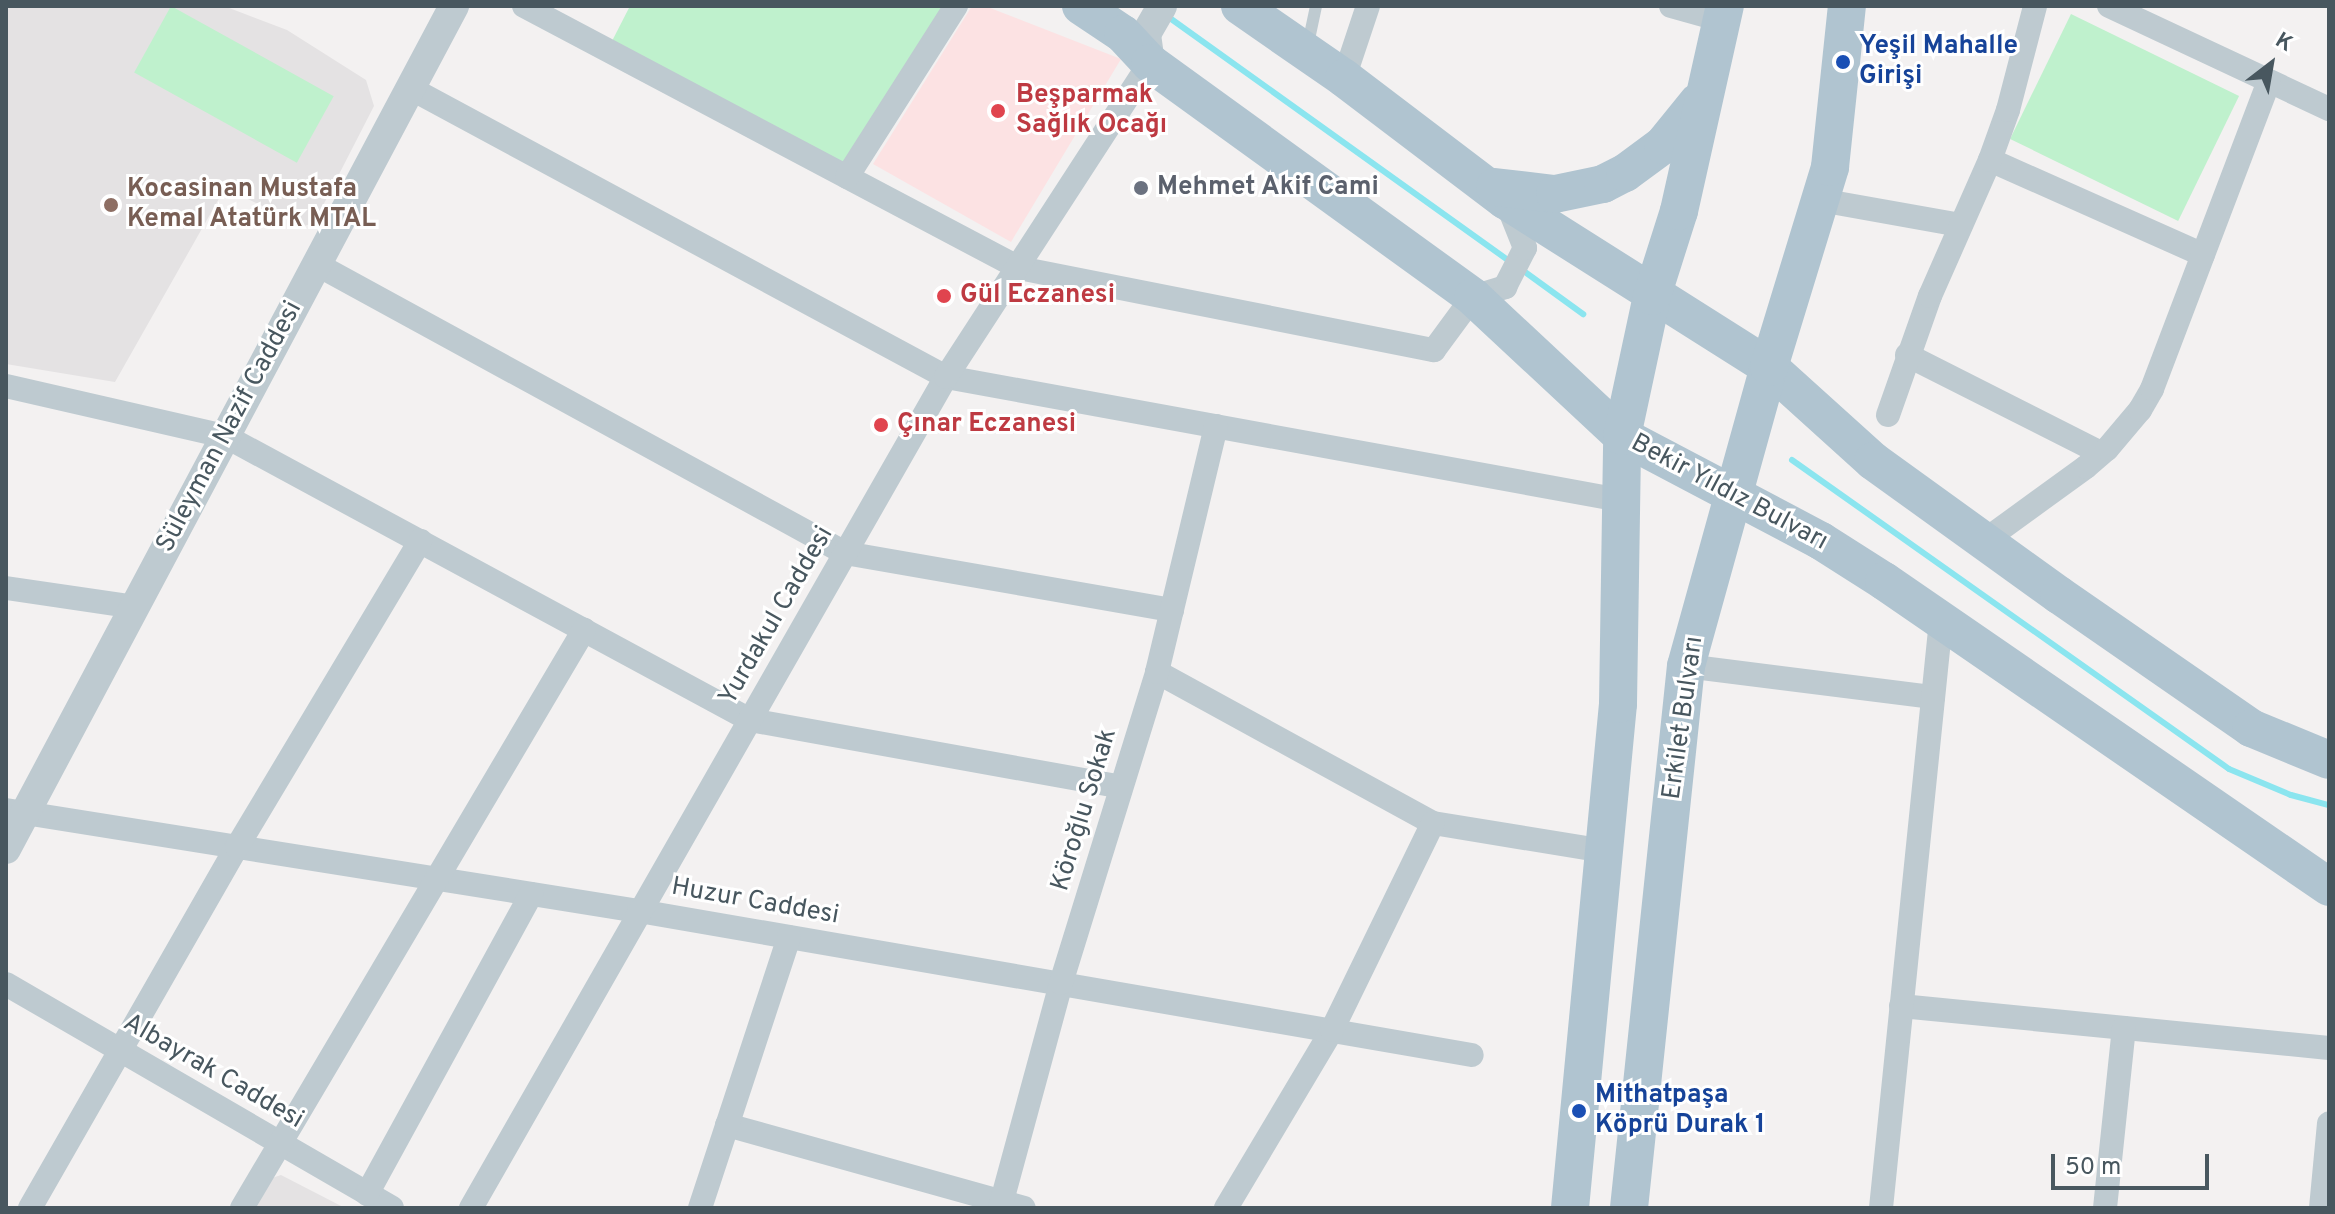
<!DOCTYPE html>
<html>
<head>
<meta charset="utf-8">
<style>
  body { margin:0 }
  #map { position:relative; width:2335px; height:1214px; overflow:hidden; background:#f3f1f1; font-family:Overpass,sans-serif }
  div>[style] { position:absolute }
  .education>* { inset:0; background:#e4e2e3 }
  .medical>* { inset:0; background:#fce2e3 }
  .green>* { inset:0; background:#bff1cd; transform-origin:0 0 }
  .stream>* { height:6px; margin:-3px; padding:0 3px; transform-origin:3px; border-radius:3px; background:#8be5ef }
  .service>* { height:12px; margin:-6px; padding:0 6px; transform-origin:6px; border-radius:6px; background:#becad0 }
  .minor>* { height:24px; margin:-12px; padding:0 12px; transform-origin:12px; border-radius:12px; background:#becad0 }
  .tertiary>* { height:30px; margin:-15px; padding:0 15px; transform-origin:15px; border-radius:15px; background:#becad0 }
  .primary>* { height:38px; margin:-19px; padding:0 19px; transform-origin:19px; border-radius:19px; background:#b0c4d0 }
  .dots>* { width:22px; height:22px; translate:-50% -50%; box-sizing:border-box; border:4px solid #fff; border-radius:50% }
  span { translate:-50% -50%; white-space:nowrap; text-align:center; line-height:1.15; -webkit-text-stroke:6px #fff; paint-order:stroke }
  .transit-label { font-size:26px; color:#164399; font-weight:700 }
  .left { translate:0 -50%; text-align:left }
  .health-label { font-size:26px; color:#be3a42; font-weight:700 }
  .worship-label { font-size:26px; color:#5b616d; font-weight:700 }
  .education-label { font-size:26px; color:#785e54; font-weight:700 }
  .street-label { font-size:26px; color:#48575f }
  .frame { position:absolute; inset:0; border:8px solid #48575f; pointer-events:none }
  .north { position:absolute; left:2231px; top:24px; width:80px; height:80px; -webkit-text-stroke:6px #fff; paint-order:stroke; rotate:31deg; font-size:22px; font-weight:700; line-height:32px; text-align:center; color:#48575f }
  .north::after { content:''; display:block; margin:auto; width:28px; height:36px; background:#48575f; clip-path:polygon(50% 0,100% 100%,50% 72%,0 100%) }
  .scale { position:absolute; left:2051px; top:1154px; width:158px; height:36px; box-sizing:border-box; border:4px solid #48575f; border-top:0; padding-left:10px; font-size:24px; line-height:28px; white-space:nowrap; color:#48575f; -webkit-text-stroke:6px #fff; paint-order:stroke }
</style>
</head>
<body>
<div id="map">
  <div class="education">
    <i style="clip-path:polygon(6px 6px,224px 6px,287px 30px,366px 80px,374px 106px,314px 223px,304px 226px,225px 188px,115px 382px,6px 364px)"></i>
    <i style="clip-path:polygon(281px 1175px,345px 1208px,256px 1208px,272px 1178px)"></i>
  </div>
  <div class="medical">
    <i style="clip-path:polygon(972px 6px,985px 6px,1121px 59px,1011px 242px,873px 164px)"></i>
  </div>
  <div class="green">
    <i style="left:171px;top:6px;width:186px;height:76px;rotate:29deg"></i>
    <i style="clip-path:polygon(630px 6px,945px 6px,849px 175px,611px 43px)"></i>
    <i style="left:2071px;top:14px;width:187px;height:139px;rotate:26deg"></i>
  </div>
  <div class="stream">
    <i style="left:1167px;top:16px;width:424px;rotate:35.6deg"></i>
    <i style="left:1521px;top:269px;width:77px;rotate:36deg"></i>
    <i style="left:1792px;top:460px;width:535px;rotate:35.26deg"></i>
    <i style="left:2229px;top:769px;width:67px;rotate:22.8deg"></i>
    <i style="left:2291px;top:795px;width:39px;rotate:15deg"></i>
  </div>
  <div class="service">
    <i style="left:1308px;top:44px;width:39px;rotate:-78deg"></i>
  </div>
  <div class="minor">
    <i style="left:524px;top:6px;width:560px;rotate:27.89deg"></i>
    <i style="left:1019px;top:268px;width:423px;rotate:11.2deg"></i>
    <i style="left:1434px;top:350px;width:66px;rotate:-53.7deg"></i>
    <i style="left:1473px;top:297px;width:34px;rotate:-17deg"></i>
    <i style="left:1505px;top:287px;width:44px;rotate:-62.9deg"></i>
    <i style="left:1525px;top:248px;width:48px;rotate:-111.8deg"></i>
    <i style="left:1671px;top:6px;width:52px;rotate:15.6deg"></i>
    <i style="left:2109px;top:6px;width:243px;rotate:25.1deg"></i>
    <i style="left:1344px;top:78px;width:76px;rotate:-71.6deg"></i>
    <i style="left:410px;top:88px;width:609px;rotate:28.33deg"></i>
    <i style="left:946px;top:377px;width:685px;rotate:10.34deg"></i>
    <i style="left:1990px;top:160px;width:233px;rotate:24deg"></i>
    <i style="left:847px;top:177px;width:203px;rotate:-57.5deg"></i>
    <i style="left:1820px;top:200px;width:143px;rotate:10.1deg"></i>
    <i style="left:316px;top:264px;width:603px;rotate:28.65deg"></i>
    <i style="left:845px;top:553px;width:332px;rotate:9.9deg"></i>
    <i style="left:1907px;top:355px;width:217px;rotate:26.8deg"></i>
    <i style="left:6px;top:386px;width:225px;rotate:12.9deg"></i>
    <i style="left:225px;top:436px;width:597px;rotate:28.41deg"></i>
    <i style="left:750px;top:720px;width:377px;rotate:10.2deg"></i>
    <i style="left:1888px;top:415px;width:126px;rotate:-70.6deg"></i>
    <i style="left:1930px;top:296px;width:149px;rotate:-66.2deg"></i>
    <i style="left:1990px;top:160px;width:53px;rotate:-70.2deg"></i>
    <i style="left:2008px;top:110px;width:107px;rotate:-75.4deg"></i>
    <i style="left:1984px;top:541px;width:126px;rotate:-36deg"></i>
    <i style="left:2086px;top:467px;width:28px;rotate:-41deg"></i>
    <i style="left:2107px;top:449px;width:51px;rotate:-49.8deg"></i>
    <i style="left:2140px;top:410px;width:24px;rotate:-60deg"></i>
    <i style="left:2152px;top:389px;width:329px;rotate:-69.2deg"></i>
    <i style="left:6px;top:588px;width:130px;rotate:8.4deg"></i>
    <i style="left:1686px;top:666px;width:249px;rotate:7.2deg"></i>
    <i style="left:1157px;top:672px;width:315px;rotate:28.7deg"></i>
    <i style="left:1433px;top:823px;width:173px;rotate:9.3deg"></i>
    <i style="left:6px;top:810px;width:641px;rotate:9.07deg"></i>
    <i style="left:639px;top:911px;width:845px;rotate:9.81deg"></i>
    <i style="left:6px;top:984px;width:446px;rotate:30.1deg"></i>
    <i style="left:1901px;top:1006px;width:430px;rotate:5.6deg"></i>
    <i style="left:727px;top:1125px;width:308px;rotate:15.6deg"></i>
    <i style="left:367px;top:1194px;width:342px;rotate:-61.3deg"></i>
    <i style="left:30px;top:1208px;width:416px;rotate:-60.2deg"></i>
    <i style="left:237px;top:847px;width:357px;rotate:-59.1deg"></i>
    <i style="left:242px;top:1208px;width:672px;rotate:-59.39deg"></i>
    <i style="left:471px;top:1208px;width:957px;rotate:-60.25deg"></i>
    <i style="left:946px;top:377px;width:374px;rotate:-57deg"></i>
    <i style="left:700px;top:1208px;width:285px;rotate:-71.8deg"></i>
    <i style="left:1000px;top:1208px;width:233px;rotate:-74.8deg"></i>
    <i style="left:1061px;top:983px;width:325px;rotate:-72.8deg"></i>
    <i style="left:1157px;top:672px;width:253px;rotate:-76.5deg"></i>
    <i style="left:1226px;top:1208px;width:207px;rotate:-59.2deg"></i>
    <i style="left:1332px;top:1030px;width:230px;rotate:-64deg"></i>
    <i style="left:1881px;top:1208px;width:591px;rotate:-84.17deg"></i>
    <i style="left:2105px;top:1208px;width:181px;rotate:-84deg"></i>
    <i style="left:2321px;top:1208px;width:85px;rotate:-84.6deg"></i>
  </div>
  <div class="tertiary">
    <i style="left:1150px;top:63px;width:29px;rotate:-98deg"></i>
    <i style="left:1146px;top:34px;width:32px;rotate:-60deg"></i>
    <i style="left:6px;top:849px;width:955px;rotate:-62.01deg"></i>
  </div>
  <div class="primary">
    <i style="left:1081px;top:6px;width:50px;rotate:33.7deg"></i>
    <i style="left:1123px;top:34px;width:40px;rotate:47deg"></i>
    <i style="left:1150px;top:63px;width:399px;rotate:35.9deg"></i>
    <i style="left:1473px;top:297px;width:204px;rotate:43deg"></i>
    <i style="left:1622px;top:436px;width:225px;rotate:27.8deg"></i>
    <i style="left:1821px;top:541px;width:75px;rotate:32.4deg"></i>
    <i style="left:1884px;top:581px;width:540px;rotate:34.51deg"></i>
    <i style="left:1240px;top:6px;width:126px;rotate:34.7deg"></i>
    <i style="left:1344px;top:78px;width:202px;rotate:37.2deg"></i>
    <i style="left:1505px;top:200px;width:312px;rotate:32.3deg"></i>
    <i style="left:1769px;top:367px;width:140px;rotate:42.1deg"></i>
    <i style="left:1873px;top:461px;width:229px;rotate:35.8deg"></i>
    <i style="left:2059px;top:595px;width:234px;rotate:34.7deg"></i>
    <i style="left:2251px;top:728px;width:84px;rotate:22.3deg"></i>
    <i style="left:1495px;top:187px;width:60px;rotate:6.7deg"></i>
    <i style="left:1555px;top:194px;width:49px;rotate:-11.8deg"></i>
    <i style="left:1603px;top:184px;width:25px;rotate:-27deg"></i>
    <i style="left:1625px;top:173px;width:47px;rotate:-36.4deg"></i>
    <i style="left:1663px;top:145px;width:55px;rotate:-50.9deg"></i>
    <i style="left:1570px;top:1208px;width:506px;rotate:-84.56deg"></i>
    <i style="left:1618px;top:704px;width:268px;rotate:-89.1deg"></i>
    <i style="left:1622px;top:436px;width:143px;rotate:-77.9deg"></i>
    <i style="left:1652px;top:296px;width:89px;rotate:-72.4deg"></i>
    <i style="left:1679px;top:211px;width:210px;rotate:-77.4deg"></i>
    <i style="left:1629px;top:1208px;width:545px;rotate:-84deg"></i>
    <i style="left:1686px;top:666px;width:310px;rotate:-74.5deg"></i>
    <i style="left:1769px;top:367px;width:209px;rotate:-73deg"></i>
    <i style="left:1830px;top:167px;width:162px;rotate:-84deg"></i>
  </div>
  <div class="dots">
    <i style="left:1843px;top:62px;background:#1a4fb4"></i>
    <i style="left:998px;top:111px;background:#e0444e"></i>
    <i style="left:1141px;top:188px;background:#6b7280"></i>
    <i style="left:111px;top:205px;background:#8d6e63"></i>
    <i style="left:944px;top:296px;background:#e0444e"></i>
    <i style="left:881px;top:425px;background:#e0444e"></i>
    <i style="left:1579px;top:1111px;background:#1a4fb4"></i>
  </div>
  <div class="transit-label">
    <span class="left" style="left:1859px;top:62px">Yeşil Mahalle<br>Girişi</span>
    <span class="left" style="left:1595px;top:1111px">Mithatpaşa<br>Köprü Durak 1</span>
  </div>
  <div class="health-label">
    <span class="left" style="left:1016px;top:111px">Beşparmak<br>Sağlık Ocağı</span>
    <span class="left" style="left:960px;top:296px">Gül Eczanesi</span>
    <span class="left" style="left:897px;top:425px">Çınar Eczanesi</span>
  </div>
  <div class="worship-label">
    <span class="left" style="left:1157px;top:188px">Mehmet Akif Cami</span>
  </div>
  <div class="education-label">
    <span class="left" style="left:127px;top:205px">Kocasinan Mustafa<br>Kemal Atatürk MTAL</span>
  </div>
  <div class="street-label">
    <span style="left:230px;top:427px;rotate:-62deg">Süleyman Nazif Caddesi</span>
    <span style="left:1729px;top:493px;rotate:28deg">Bekir Yıldız Bulvarı</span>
    <span style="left:777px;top:616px;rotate:-60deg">Yurdakul Caddesi</span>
    <span style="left:1684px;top:718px;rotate:-82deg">Erkilet Bulvarı</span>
    <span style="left:1085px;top:810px;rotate:-73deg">Köroğlu Sokak</span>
    <span style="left:755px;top:902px;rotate:10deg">Huzur Caddesi</span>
    <span style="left:213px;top:1072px;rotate:30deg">Albayrak Caddesi</span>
  </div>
  <div class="frame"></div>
  <div class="north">K</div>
  <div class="scale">50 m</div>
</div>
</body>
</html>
